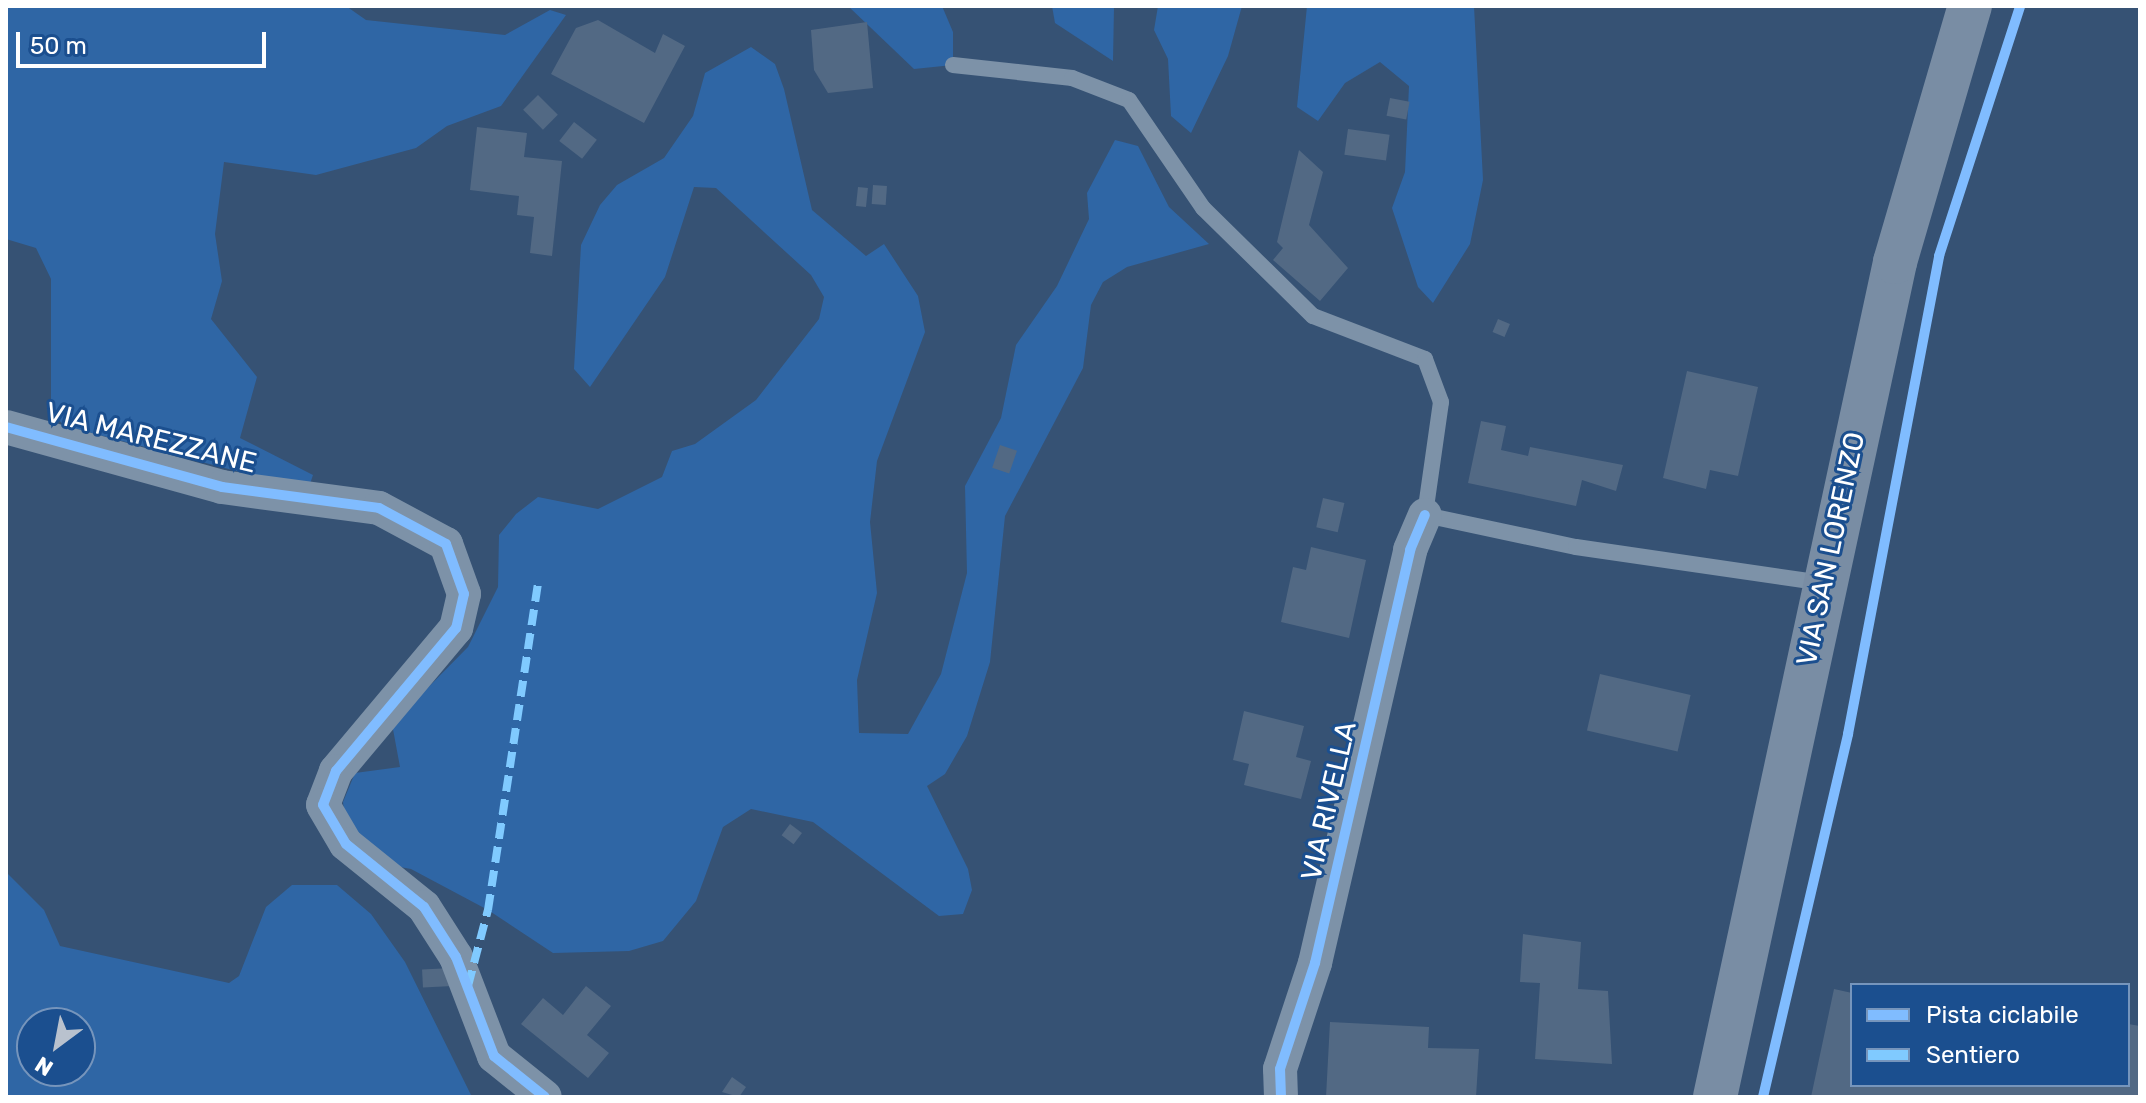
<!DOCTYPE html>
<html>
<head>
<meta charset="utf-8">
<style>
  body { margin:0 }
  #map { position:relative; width:2146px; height:1103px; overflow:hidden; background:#365274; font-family:Rubik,sans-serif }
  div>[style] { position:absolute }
  .green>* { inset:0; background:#2f66a5 }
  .building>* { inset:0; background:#526984; transform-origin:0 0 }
  .lane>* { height:16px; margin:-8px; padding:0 8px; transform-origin:8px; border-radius:8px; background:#7d92a8 }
  .street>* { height:34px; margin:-17px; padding:0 17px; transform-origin:17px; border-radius:17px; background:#7d92a8 }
  .secondary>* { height:44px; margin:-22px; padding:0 22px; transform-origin:22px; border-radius:22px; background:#798da4 }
  .quiet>* { height:8px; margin-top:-4px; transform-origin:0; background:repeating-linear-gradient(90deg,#80caff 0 16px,transparent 0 24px) }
  .cycleway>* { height:10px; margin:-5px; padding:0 5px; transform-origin:5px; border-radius:5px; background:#80bcff }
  span { translate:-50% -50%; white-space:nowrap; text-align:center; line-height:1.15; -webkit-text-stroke:6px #1b4f8f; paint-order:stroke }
  .street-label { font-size:28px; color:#fff }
  .frame { position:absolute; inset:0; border:8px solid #fff; pointer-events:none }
  .legend { position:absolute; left:1850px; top:983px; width:280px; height:104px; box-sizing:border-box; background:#1b4f8f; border:2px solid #7695bc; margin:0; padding:10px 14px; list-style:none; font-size:24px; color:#fff }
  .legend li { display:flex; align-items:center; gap:16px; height:40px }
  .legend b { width:40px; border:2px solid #7695bc }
  .north { position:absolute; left:16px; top:1007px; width:80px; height:80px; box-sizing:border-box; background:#1b4f8f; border:2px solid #7695bc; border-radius:50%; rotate:212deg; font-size:22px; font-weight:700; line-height:32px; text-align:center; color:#fff }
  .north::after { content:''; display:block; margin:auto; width:28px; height:36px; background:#b9c2ce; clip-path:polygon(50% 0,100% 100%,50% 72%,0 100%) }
  .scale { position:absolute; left:16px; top:32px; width:250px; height:36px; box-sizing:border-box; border:4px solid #fff; border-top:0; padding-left:10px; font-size:24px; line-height:28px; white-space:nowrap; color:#fff; -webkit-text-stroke:6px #1b4f8f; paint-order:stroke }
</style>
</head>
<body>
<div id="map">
  <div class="green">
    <i style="clip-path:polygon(6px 6px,346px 6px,366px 20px,505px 35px,550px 10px,566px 15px,501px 106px,447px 126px,416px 148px,316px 175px,224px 162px,215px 234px,222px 281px,211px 319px,257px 377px,240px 438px,313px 475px,308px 490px,65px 426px,51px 413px,51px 279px,36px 248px,6px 239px)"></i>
    <i style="clip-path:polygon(848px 6px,942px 6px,953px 32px,953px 65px,914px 69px)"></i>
    <i style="clip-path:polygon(1052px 6px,1114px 6px,1113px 61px,1055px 23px)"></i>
    <i style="clip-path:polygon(1158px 6px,1242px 6px,1228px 56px,1191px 133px,1171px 116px,1168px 59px,1154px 30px)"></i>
    <i style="clip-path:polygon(1307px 6px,1474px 6px,1483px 180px,1470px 244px,1433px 303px,1418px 287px,1392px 208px,1405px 172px,1409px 86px,1380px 62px,1345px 83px,1318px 121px,1297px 107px)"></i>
    <i style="clip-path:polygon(751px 47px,775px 64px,784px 89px,812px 210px,866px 256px,884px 244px,918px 296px,925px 332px,877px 461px,870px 522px,877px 593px,857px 680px,859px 733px,908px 734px,941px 674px,967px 573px,965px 486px,1001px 418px,1016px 345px,1057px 286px,1089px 219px,1087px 193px,1115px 140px,1138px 146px,1169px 207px,1209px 244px,1127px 267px,1103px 282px,1091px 305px,1083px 368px,1005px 516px,990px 662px,967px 736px,945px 774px,927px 786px,968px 869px,972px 890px,963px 914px,939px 916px,813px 822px,751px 809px,723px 827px,696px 901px,663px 941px,629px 951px,553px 953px,488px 910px,411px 869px,384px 864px,347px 836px,343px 802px,355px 773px,400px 767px,392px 724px,468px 647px,498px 587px,499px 535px,516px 514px,538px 497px,598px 509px,662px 477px,672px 451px,695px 444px,756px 400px,819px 319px,824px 297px,811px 275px,716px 188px,694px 187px,665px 277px,590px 387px,574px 369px,581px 245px,600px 205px,617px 185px,664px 158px,693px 116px,705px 73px)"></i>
    <i style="clip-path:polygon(evenodd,6px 872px,44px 910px,60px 946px,229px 983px,239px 976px,266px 907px,292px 885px,337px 885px,371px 914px,405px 962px,472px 1097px,6px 1097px,6px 872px,80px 1023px,80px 1071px,32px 1071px,32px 1023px,80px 1023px)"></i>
  </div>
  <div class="building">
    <i style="clip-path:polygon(598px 20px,655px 53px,663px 34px,685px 46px,644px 123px,551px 74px,576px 28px)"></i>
    <i style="clip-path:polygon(867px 22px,873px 88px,828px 93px,814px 70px,811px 30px)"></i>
    <i style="left:538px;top:95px;width:28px;height:21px;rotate:45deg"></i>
    <i style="left:1390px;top:98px;width:20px;height:18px;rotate:11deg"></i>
    <i style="left:574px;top:122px;width:29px;height:24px;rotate:38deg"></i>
    <i style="clip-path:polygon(477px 127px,527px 133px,524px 157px,562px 161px,552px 256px,530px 253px,534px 217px,517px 215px,519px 196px,470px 190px)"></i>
    <i style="left:1348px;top:129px;width:42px;height:26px;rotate:8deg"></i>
    <i style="clip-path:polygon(1299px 150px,1323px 172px,1309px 225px,1348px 268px,1320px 301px,1273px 260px,1283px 248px,1277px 242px)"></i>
    <i style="left:873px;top:185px;width:14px;height:19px;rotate:4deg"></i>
    <i style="left:858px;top:187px;width:10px;height:19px;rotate:6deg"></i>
    <i style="left:1498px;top:319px;width:13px;height:14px;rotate:23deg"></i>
    <i style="clip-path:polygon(1687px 371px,1758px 387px,1738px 476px,1710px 470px,1706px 489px,1663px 478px)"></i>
    <i style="clip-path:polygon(1481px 421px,1506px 426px,1501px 450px,1528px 456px,1530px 447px,1623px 465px,1616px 491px,1582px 480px,1576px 506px,1468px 483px)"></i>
    <i style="left:1000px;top:445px;width:18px;height:24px;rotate:19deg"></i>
    <i style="left:1323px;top:498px;width:22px;height:30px;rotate:13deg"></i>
    <i style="clip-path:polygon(1311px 547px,1366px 560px,1349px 638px,1281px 622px,1293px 567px,1306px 570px)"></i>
    <i style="left:1600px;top:674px;width:93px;height:58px;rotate:13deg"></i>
    <i style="clip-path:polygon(1244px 711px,1304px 726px,1296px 757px,1311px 761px,1301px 799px,1244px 785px,1249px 764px,1233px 760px)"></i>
    <i style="left:790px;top:824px;width:15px;height:14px;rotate:37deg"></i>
    <i style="clip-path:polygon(1523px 934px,1581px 942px,1578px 989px,1608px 991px,1612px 1064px,1535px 1059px,1540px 983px,1520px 982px)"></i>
    <i style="left:452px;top:968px;width:18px;height:30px;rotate:87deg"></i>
    <i style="clip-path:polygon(586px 986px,611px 1006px,587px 1035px,609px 1053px,588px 1078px,521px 1024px,543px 998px,563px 1015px)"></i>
    <i style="clip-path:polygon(1834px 989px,1852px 993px,1852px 1085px,2128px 1085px,2128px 1024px,2140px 1026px,2140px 1097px,1811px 1097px)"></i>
    <i style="clip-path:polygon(1330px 1022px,1429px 1027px,1428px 1048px,1479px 1049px,1476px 1097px,1326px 1097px)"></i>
    <i style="clip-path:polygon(732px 1077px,746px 1087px,739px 1097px,722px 1092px)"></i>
  </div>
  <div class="lane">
    <i style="left:953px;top:65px;width:120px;rotate:6.2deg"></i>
    <i style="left:1072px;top:78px;width:61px;rotate:21.1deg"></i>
    <i style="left:1129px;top:100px;width:131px;rotate:55.6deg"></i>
    <i style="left:1203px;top:208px;width:154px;rotate:44.5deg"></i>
    <i style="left:1313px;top:316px;width:120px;rotate:21deg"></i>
    <i style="left:1425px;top:359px;width:46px;rotate:69.6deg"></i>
    <i style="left:1441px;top:402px;width:114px;rotate:98.1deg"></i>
    <i style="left:1425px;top:515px;width:154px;rotate:12deg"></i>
    <i style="left:1576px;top:547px;width:249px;rotate:8.3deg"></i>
  </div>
  <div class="street">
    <i style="left:6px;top:427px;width:224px;rotate:15.5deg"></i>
    <i style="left:222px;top:487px;width:158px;rotate:7.6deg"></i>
    <i style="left:379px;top:508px;width:76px;rotate:28.2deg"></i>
    <i style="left:446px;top:544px;width:53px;rotate:70.2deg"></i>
    <i style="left:464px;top:594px;width:35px;rotate:103deg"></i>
    <i style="left:456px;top:628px;width:187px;rotate:130deg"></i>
    <i style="left:336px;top:771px;width:36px;rotate:111deg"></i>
    <i style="left:323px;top:805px;width:45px;rotate:59.5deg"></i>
    <i style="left:346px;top:844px;width:100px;rotate:38.9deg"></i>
    <i style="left:424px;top:907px;width:59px;rotate:57.4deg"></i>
    <i style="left:456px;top:957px;width:106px;rotate:69deg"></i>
    <i style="left:494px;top:1056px;width:65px;rotate:38.8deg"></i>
    <i style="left:1281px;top:1097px;width:28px;rotate:-92deg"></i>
    <i style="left:1280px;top:1069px;width:112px;rotate:-71.7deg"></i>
    <i style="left:1315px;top:963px;width:424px;rotate:-77deg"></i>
    <i style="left:1410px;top:550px;width:38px;rotate:-67deg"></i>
  </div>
  <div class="secondary">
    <i style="left:1715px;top:1097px;width:854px;rotate:-77.83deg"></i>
    <i style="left:1895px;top:262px;width:267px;rotate:-73.7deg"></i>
  </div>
  <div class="quiet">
    <i style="left:468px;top:986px;width:79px;rotate:-75.3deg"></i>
    <i style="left:488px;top:910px;width:332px;rotate:-81.3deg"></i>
  </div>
  <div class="cycleway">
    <i style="left:6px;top:427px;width:224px;rotate:15.5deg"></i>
    <i style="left:222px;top:487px;width:158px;rotate:7.6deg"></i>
    <i style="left:379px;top:508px;width:76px;rotate:28.2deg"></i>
    <i style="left:446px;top:544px;width:53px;rotate:70.2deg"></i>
    <i style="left:464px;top:594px;width:35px;rotate:103deg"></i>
    <i style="left:456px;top:628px;width:187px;rotate:130deg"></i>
    <i style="left:336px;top:771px;width:36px;rotate:111deg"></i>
    <i style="left:323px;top:805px;width:45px;rotate:59.5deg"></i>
    <i style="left:346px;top:844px;width:100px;rotate:38.9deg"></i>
    <i style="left:424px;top:907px;width:59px;rotate:57.4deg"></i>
    <i style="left:456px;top:957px;width:106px;rotate:69deg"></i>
    <i style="left:494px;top:1056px;width:65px;rotate:38.8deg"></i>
    <i style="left:1281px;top:1097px;width:28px;rotate:-92deg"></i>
    <i style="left:1280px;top:1069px;width:112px;rotate:-71.7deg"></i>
    <i style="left:1315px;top:963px;width:424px;rotate:-77deg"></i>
    <i style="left:1410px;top:550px;width:38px;rotate:-67deg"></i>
    <i style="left:1763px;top:1097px;width:373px;rotate:-76.8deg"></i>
    <i style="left:1848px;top:734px;width:487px;rotate:-79.2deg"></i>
    <i style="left:1939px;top:256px;width:263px;rotate:-72deg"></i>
  </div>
  <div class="street-label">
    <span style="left:151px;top:438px;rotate:14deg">VIA MAREZZANE</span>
    <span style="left:1831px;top:549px;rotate:-78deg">VIA SAN LORENZO</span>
    <span style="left:1329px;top:801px;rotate:-77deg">VIA RIVELLA</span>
  </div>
  <div class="frame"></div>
  <ul class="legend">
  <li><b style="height:10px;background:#80bcff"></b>Pista ciclabile</li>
  <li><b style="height:10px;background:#80caff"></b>Sentiero</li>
  </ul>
  <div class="north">N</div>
  <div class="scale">50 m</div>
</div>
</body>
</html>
